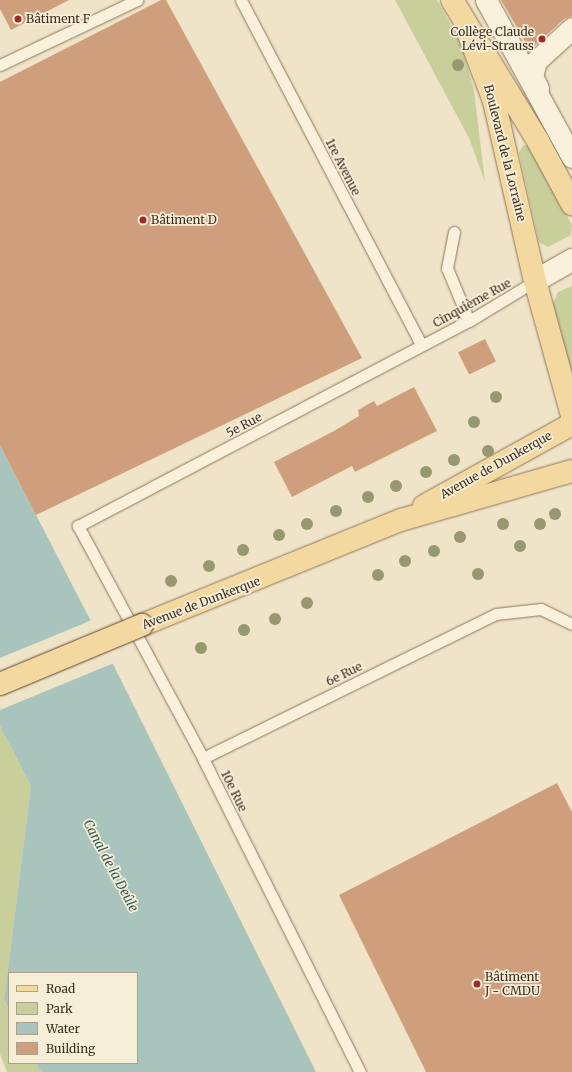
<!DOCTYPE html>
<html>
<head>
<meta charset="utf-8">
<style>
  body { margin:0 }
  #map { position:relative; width:572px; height:1072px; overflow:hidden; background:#f0e4c8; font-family:Merriweather,serif }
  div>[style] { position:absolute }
  .green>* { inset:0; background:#c9cf9b }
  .water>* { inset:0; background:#a9c4bc }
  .pier>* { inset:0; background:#f0e4c8 }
  .building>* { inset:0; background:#cf9f7d; transform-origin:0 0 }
  .roads { filter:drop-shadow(0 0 1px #8d765c) drop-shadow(0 0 1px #8d765c) }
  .lane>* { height:11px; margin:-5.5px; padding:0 5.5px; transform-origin:5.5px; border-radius:5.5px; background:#faf1dc }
  .street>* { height:21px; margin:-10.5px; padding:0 10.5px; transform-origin:10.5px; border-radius:10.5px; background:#faf1dc }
  .secondary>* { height:22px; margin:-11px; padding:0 11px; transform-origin:11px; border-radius:11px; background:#faf1dc }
  .primary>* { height:22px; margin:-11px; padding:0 11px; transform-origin:11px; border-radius:11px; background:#f3d9a0 }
  .bridges { filter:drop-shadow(0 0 1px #5b4430) drop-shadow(0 0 1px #5b4430) }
  .primary-bridge>* { height:22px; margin:-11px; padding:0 11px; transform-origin:11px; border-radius:11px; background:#f3d9a0 }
  .trees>* { width:12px; height:12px; margin:-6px; border-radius:50%; background:#96986f }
  .dots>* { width:11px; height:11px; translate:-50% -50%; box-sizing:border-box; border:2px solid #f7eed8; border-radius:50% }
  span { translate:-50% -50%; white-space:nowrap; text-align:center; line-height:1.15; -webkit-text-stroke:3.5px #f7eed8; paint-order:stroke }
  .poi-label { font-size:12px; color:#3d2e20 }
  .left { translate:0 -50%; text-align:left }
  .right { translate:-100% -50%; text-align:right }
  .street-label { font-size:12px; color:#3d2e20 }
  .water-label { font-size:13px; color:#2f5d5a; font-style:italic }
  .legend { position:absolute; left:8px; top:972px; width:130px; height:92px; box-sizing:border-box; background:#f7eed8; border:1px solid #ada18e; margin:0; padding:5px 7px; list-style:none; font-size:12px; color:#3d2e20 }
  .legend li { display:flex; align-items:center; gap:8px; height:20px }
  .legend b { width:20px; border:1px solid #ada18e }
</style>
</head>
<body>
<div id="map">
  <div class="green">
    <i style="clip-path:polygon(395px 0,437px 0,461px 43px,474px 90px,485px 182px,469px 138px)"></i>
    <i style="clip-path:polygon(523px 145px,529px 146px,572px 225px,571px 235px,548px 247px,539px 242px,519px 153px)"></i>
    <i style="clip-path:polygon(572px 286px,572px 388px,553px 304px,558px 292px)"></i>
    <i style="clip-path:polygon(0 726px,31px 786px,4px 1000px,9px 1010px,9px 1063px,36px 1063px,41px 1072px,7px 1072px,0 1054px)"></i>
  </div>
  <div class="water">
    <i style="clip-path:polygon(0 445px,113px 664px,316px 1072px,41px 1072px,36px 1063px,137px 1063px,137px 973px,9px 973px,9px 1010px,4px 1000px,31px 786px,0 726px)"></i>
  </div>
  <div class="pier">
    <i style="clip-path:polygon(92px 620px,114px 663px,0 710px,0 658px)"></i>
  </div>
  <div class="building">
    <i style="clip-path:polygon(0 0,69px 0,11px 30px,0 9px)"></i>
    <i style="clip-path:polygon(161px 0,166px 0,362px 358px,36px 515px,0 445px,0 82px)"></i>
    <i style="clip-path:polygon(501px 0,572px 0,572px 16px,564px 19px,530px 50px)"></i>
    <i style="left:485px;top:339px;width:25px;height:30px;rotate:64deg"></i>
    <i style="clip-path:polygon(414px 387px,437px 431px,355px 472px,352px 466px,292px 497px,274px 462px,334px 431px,359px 416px,358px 410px,374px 401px,377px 406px)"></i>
    <i style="clip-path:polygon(557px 783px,572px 812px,572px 1072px,426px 1072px,339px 895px)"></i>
  </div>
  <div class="roads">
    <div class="lane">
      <i style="left:241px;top:0;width:389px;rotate:62.4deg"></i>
      <i style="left:0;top:65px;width:152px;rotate:-25.4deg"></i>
      <i style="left:454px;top:232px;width:37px;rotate:101deg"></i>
      <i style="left:447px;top:268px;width:57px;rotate:67.5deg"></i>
      <i style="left:203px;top:758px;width:326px;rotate:-26.2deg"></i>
      <i style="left:496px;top:614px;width:45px;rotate:-6.3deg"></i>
      <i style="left:541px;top:609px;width:34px;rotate:26deg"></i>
      <i style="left:360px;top:1072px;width:351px;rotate:-116.6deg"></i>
      <i style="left:203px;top:758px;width:264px;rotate:-118.3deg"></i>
      <i style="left:78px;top:526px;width:441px;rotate:-27.7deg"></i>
      <i style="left:469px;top:321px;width:77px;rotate:-31.2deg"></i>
    </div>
    <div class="street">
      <i style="left:486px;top:0;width:179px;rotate:61.3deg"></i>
      <i style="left:538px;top:88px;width:13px;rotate:-117deg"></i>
      <i style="left:532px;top:76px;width:16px;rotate:-75deg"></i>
      <i style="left:536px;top:61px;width:49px;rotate:-42.5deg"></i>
    </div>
    <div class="secondary">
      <i style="left:535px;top:281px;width:43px;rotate:-29.6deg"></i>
    </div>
    <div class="primary">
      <i style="left:452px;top:0;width:165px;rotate:58.6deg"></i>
      <i style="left:538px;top:141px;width:72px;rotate:61.6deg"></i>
      <i style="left:466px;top:27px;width:79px;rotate:69.3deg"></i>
      <i style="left:494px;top:101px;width:185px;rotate:77.2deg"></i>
      <i style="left:535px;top:281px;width:139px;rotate:74.6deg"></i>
      <i style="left:424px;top:506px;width:169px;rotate:-29deg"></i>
      <i style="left:142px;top:625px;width:279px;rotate:-22.1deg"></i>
      <i style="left:401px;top:520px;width:178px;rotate:-16deg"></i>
    </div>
  </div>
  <div class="bridges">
    <div class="primary-bridge">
      <i style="left:0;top:684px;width:154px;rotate:-22.6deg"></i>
    </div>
  </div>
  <div class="trees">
    <i style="left:458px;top:65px"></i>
    <i style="left:496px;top:397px"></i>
    <i style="left:474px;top:422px"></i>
    <i style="left:488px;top:451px"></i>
    <i style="left:454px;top:460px"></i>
    <i style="left:426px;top:472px"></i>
    <i style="left:396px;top:486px"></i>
    <i style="left:368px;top:497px"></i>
    <i style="left:336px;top:511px"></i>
    <i style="left:555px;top:514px"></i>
    <i style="left:307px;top:524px"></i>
    <i style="left:503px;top:524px"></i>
    <i style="left:540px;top:524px"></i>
    <i style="left:279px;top:535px"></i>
    <i style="left:460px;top:537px"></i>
    <i style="left:520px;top:546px"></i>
    <i style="left:243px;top:550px"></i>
    <i style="left:434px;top:551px"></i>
    <i style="left:405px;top:561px"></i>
    <i style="left:209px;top:566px"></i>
    <i style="left:478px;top:574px"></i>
    <i style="left:378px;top:575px"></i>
    <i style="left:171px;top:581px"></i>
    <i style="left:307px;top:603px"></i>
    <i style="left:275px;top:619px"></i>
    <i style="left:244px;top:630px"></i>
    <i style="left:201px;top:648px"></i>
  </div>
  <div class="dots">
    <i style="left:18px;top:19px;background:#9e2a2b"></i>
    <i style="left:542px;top:39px;background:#9e2a2b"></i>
    <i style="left:143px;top:220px;background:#9e2a2b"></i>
    <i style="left:477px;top:984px;background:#9e2a2b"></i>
  </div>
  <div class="poi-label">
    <span class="left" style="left:26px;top:19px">Bâtiment F</span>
    <span class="right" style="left:534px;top:39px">Collège Claude<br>Lévi-Strauss</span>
    <span class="left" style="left:151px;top:220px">Bâtiment D</span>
    <span class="left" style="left:485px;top:984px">Bâtiment<br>J - CMDU</span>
  </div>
  <div class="street-label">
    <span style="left:505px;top:153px;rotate:76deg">Boulevard de la Lorraine</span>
    <span style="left:343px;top:167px;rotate:63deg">1re Avenue</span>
    <span style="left:472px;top:303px;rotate:-29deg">Cinquième Rue</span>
    <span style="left:244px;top:425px;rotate:-28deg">5e Rue</span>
    <span style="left:496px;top:465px;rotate:-29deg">Avenue de Dunkerque</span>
    <span style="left:201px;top:603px;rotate:-21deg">Avenue de Dunkerque</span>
    <span style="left:344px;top:674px;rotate:-26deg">6e Rue</span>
    <span style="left:234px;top:791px;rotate:64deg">10e Rue</span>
  </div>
  <div class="water-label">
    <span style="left:110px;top:866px;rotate:62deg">Canal de la Deûle</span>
  </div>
  <ul class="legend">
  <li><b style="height:5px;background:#f3d9a0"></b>Road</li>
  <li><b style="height:11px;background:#c9cf9b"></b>Park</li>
  <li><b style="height:11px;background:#a9c4bc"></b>Water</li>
  <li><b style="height:11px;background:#cf9f7d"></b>Building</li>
  </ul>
</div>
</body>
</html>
